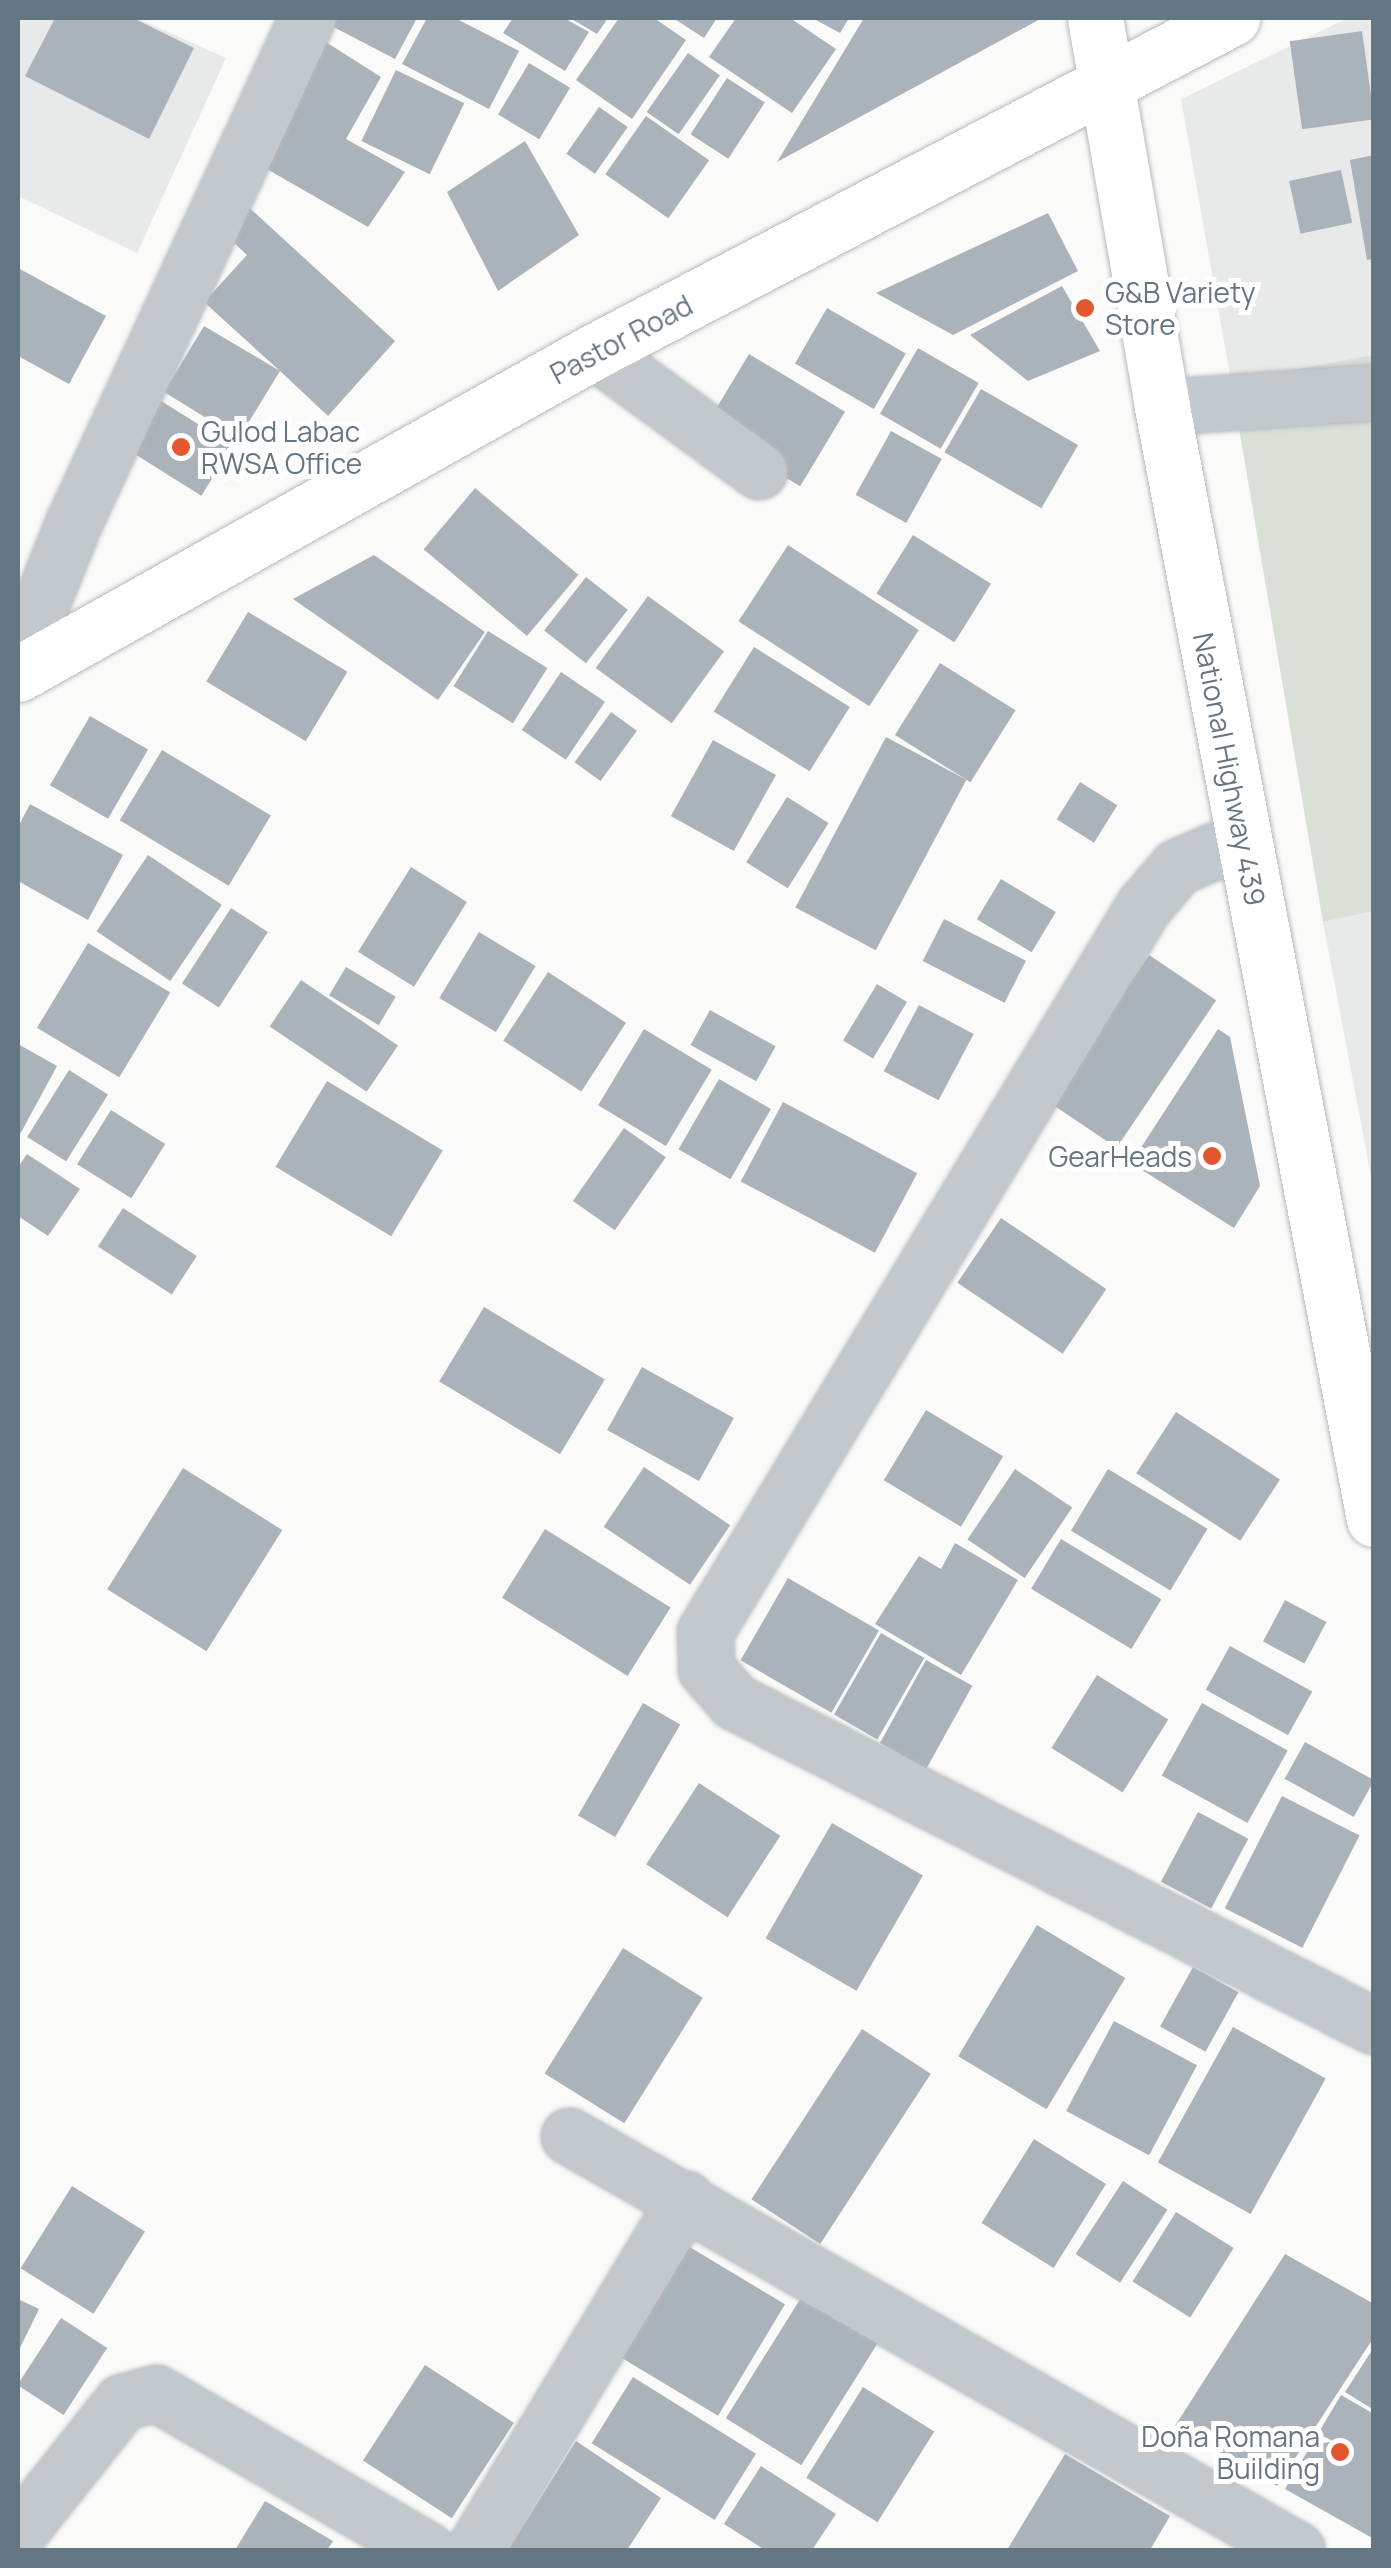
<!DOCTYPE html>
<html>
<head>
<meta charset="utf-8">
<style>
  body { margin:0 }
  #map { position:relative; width:1391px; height:2568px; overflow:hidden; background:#fafaf8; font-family:Manrope,sans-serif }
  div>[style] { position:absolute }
  .built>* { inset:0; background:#e8e9e9 }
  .green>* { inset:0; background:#dadfd7 }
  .building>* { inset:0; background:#aab3b9; transform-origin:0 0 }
  .roads { filter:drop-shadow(0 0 2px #b5babe) drop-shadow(0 0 2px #b5babe) }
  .minor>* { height:55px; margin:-27.5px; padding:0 27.5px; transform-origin:27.5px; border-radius:27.5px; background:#c3c8cc }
  .major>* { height:55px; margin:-27.5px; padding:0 27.5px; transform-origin:27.5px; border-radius:27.5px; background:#fff }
  .dots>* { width:28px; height:28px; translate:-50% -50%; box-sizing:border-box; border:5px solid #fff; border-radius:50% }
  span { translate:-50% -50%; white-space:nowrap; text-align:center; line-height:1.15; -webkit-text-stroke:10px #fff; paint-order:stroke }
  .poi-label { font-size:28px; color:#657683 }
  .left { translate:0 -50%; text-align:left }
  .right { translate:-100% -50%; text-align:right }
  .street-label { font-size:28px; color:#657683 }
  .frame { position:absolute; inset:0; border:20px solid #657683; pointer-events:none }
</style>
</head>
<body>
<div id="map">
  <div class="built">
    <i style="clip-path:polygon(18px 18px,137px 18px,226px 58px,137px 253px,18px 196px)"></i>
    <i style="clip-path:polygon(1348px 18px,1373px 18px,1373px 355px,1231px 381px,1181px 99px)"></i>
    <i style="clip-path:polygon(1373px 911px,1373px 1187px,1323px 922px)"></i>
  </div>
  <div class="green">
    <i style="clip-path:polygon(1373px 355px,1373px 911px,1323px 922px,1231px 381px)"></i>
  </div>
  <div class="building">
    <i style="clip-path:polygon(55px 18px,133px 18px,194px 48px,149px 139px,25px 76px)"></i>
    <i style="clip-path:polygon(327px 18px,417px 18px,395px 59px,324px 22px)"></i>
    <i style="clip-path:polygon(427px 18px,455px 18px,519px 51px,489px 109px,402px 64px)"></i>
    <i style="clip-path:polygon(513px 18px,564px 18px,589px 32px,565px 71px,503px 33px)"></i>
    <i style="clip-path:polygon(570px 18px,608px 18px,597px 34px)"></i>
    <i style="clip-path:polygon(619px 18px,654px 18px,686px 40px,632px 119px,576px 80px)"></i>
    <i style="clip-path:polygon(673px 18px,717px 18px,704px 38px)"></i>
    <i style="clip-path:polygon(736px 18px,790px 18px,836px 49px,792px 113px,709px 57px)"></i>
    <i style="clip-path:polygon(812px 18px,849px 18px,840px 33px)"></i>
    <i style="clip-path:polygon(864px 18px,1042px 18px,777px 162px)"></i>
    <i style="left:1362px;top:31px;width:89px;height:73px;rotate:82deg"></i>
    <i style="clip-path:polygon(321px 39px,381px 77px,346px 139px,405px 172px,368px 227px,258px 164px)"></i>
    <i style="left:688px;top:53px;width:39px;height:72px;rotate:35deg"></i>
    <i style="left:529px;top:63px;width:48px;height:60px;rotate:31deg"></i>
    <i style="left:396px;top:70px;width:76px;height:79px;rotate:26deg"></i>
    <i style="left:727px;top:78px;width:45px;height:67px;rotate:33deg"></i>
    <i style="left:599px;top:107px;width:35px;height:57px;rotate:35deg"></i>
    <i style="left:646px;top:116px;width:77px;height:71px;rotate:35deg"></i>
    <i style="clip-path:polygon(525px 141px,579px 235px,498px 291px,447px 192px)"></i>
    <i style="clip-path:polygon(1374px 155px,1374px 259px,1367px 260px,1350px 160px)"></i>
    <i style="left:1341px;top:170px;width:54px;height:53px;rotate:78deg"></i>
    <i style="clip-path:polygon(243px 202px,395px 341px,328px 416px,280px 371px,239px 438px,164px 392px,204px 326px,280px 371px,204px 302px,247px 255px,220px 230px)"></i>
    <i style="clip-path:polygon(1048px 213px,1078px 271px,953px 335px,876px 293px)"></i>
    <i style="clip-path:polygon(18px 268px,106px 316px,69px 384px,18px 356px)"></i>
    <i style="clip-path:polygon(1062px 286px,1100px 351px,1028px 381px,970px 335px)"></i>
    <i style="left:827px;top:308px;width:91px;height:64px;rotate:30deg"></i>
    <i style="left:918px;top:348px;width:70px;height:76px;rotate:30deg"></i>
    <i style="left:749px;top:354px;width:112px;height:87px;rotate:31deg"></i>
    <i style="left:981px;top:389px;width:112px;height:73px;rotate:30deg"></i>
    <i style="left:158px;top:399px;width:88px;height:59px;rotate:32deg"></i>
    <i style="left:891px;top:431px;width:58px;height:73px;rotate:29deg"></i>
    <i style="left:475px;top:488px;width:135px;height:80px;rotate:40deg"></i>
    <i style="left:913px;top:535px;width:92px;height:69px;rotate:32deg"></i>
    <i style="left:788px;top:545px;width:156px;height:91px;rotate:33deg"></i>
    <i style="clip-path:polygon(374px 555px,485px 632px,438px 700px,293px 599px)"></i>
    <i style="left:586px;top:577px;width:53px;height:68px;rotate:38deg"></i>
    <i style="left:648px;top:596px;width:94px;height:89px;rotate:36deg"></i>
    <i style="left:248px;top:612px;width:116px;height:81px;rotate:31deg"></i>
    <i style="left:488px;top:631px;width:70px;height:65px;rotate:32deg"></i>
    <i style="left:754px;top:647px;width:113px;height:76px;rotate:32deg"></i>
    <i style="left:940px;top:663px;width:89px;height:85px;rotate:32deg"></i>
    <i style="left:561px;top:672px;width:53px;height:70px;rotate:34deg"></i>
    <i style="left:611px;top:712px;width:32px;height:62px;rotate:36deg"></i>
    <i style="left:90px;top:716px;width:67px;height:80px;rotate:30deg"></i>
    <i style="left:886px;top:737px;width:91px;height:193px;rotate:28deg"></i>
    <i style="left:713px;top:740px;width:72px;height:87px;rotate:29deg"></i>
    <i style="left:162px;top:750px;width:127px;height:82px;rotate:31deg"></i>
    <i style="left:1080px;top:782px;width:44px;height:44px;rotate:32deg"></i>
    <i style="left:787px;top:797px;width:49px;height:77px;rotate:32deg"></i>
    <i style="clip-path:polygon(30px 804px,123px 855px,88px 920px,18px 881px,18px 827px)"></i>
    <i style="left:148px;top:855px;width:89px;height:92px;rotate:34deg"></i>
    <i style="left:411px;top:867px;width:66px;height:100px;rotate:32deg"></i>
    <i style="left:1001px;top:879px;width:64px;height:47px;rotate:31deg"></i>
    <i style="left:231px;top:908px;width:44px;height:90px;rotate:33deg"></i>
    <i style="left:944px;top:919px;width:92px;height:47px;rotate:27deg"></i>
    <i style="left:479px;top:932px;width:66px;height:77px;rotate:31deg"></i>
    <i style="left:88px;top:943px;width:96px;height:99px;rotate:31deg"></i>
    <i style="left:1149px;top:955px;width:81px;height:178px;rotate:34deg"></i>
    <i style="left:346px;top:967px;width:58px;height:33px;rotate:31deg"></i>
    <i style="left:548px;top:972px;width:93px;height:82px;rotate:33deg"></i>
    <i style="left:301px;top:980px;width:117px;height:56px;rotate:34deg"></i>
    <i style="left:877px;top:984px;width:35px;height:66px;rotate:31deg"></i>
    <i style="left:919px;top:1005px;width:62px;height:75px;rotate:28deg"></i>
    <i style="left:710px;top:1010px;width:75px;height:40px;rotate:29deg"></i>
    <i style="left:644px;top:1029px;width:79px;height:89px;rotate:31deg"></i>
    <i style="clip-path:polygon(1218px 1029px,1230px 1037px,1260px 1186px,1234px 1228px,1131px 1163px)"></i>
    <i style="clip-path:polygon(18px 1044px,57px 1066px,18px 1138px)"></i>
    <i style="left:69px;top:1070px;width:46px;height:79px;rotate:32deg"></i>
    <i style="left:719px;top:1079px;width:60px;height:81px;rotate:30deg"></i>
    <i style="left:327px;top:1081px;width:135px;height:100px;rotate:31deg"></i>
    <i style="left:783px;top:1102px;width:152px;height:90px;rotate:28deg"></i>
    <i style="left:111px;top:1110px;width:64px;height:64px;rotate:32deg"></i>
    <i style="left:624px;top:1128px;width:51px;height:89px;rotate:35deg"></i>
    <i style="clip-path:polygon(27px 1154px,80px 1189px,48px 1236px,18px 1216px,18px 1167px)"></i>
    <i style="left:123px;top:1208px;width:88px;height:46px;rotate:33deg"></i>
    <i style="left:1001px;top:1218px;width:127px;height:78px;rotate:34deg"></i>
    <i style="left:484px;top:1307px;width:141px;height:87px;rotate:31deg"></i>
    <i style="left:642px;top:1367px;width:105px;height:72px;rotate:29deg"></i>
    <i style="left:926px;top:1410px;width:90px;height:82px;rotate:31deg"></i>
    <i style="left:1176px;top:1412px;width:124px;height:73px;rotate:33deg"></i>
    <i style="left:644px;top:1467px;width:104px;height:72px;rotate:34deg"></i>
    <i style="left:183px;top:1468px;width:117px;height:143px;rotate:32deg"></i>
    <i style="left:1015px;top:1469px;width:69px;height:85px;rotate:34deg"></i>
    <i style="left:1108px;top:1469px;width:116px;height:72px;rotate:31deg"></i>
    <i style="left:545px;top:1529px;width:148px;height:81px;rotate:32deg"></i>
    <i style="left:1061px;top:1539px;width:117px;height:58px;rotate:31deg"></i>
    <i style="clip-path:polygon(955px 1543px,1018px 1580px,961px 1675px,875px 1624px,919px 1556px,941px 1569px)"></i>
    <i style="left:788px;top:1578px;width:105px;height:95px;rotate:30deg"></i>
    <i style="left:1285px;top:1600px;width:47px;height:47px;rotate:28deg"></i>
    <i style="left:881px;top:1633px;width:50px;height:94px;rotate:30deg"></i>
    <i style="left:1230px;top:1646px;width:94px;height:50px;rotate:29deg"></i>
    <i style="left:926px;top:1660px;width:53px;height:95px;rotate:29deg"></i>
    <i style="left:1097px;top:1675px;width:84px;height:86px;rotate:32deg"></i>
    <i style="left:643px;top:1703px;width:43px;height:130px;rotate:30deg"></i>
    <i style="left:1202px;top:1703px;width:98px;height:83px;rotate:29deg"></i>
    <i style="left:1305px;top:1742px;width:79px;height:42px;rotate:29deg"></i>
    <i style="left:699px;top:1783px;width:97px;height:97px;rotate:33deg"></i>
    <i style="left:1282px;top:1796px;width:87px;height:126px;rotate:27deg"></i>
    <i style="left:1198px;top:1812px;width:57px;height:79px;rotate:28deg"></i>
    <i style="left:832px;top:1823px;width:105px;height:133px;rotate:30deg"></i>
    <i style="left:1037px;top:1925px;width:103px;height:153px;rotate:31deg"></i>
    <i style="left:623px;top:1948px;width:94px;height:148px;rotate:32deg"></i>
    <i style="left:1193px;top:1967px;width:52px;height:68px;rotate:29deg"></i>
    <i style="left:1114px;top:2021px;width:94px;height:102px;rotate:28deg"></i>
    <i style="left:1233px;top:2027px;width:106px;height:155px;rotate:29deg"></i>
    <i style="left:862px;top:2029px;width:82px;height:203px;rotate:33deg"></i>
    <i style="left:1034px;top:2139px;width:85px;height:99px;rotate:32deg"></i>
    <i style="left:1123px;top:2181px;width:53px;height:87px;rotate:33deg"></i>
    <i style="left:72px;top:2186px;width:86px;height:97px;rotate:32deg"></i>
    <i style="left:1176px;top:2212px;width:68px;height:82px;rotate:32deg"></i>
    <i style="left:683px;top:2243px;width:119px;height:130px;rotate:31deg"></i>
    <i style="clip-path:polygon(1285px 2254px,1374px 2304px,1374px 2337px,1277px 2486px,1175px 2426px)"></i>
    <i style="left:809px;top:2285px;width:89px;height:157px;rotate:32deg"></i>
    <i style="clip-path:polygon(18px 2299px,39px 2309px,18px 2352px)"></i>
    <i style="left:61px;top:2318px;width:55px;height:80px;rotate:33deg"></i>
    <i style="clip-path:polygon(1374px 2347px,1374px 2410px,1345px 2392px)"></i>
    <i style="left:425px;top:2365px;width:106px;height:114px;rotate:33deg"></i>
    <i style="left:633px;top:2377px;width:145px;height:78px;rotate:32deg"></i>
    <i style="left:863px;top:2387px;width:84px;height:107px;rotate:32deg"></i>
    <i style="clip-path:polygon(1341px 2395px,1374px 2414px,1374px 2539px,1285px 2489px)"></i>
    <i style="clip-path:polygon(576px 2441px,661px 2498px,627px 2550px,508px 2550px)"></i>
    <i style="clip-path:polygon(1065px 2454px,1170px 2516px,1150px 2550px,1007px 2550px)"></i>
    <i style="clip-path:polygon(761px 2466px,836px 2514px,812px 2550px,765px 2550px,724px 2524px)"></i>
    <i style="clip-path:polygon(265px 2501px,333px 2541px,327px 2550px,235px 2550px)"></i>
  </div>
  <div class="roads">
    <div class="minor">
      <i style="left:595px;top:351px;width:203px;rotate:36.2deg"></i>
      <i style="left:1162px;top:407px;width:213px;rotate:-4deg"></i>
      <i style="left:18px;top:661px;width:150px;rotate:-68.1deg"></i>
      <i style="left:74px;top:522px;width:555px;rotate:-65.19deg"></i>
      <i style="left:1245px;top:849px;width:31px;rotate:176deg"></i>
      <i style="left:1214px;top:851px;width:40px;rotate:156.6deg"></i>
      <i style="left:1177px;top:867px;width:52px;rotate:130.4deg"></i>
      <i style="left:1143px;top:907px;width:847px;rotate:121.14deg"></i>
      <i style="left:705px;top:1632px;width:37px;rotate:88deg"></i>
      <i style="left:706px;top:1669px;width:44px;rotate:48.7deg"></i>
      <i style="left:735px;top:1702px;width:716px;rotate:26.89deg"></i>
      <i style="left:569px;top:2136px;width:837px;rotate:29.63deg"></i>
      <i style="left:18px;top:2533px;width:167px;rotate:-51.6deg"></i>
      <i style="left:122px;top:2402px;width:35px;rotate:-15deg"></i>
      <i style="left:156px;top:2393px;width:313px;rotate:30.1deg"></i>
      <i style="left:474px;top:2550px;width:410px;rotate:-58.9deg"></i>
    </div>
    <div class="major">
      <i style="left:1095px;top:18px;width:395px;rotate:80.2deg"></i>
      <i style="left:1162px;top:407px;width:1132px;rotate:79.21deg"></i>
      <i style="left:18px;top:674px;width:661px;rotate:-29.24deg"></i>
      <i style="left:595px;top:351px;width:719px;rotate:-27.6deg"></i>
    </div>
  </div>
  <div class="dots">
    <i style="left:1085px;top:308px;background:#e4572e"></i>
    <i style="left:181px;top:447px;background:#e4572e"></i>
    <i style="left:1212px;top:1156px;background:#e4572e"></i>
    <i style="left:1340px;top:2452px;background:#e4572e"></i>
  </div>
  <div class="poi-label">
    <span class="left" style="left:1105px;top:308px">G&amp;B Variety<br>Store</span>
    <span class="left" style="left:201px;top:447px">Gulod Labac<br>RWSA Office</span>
    <span class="right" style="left:1192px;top:1156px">GearHeads</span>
    <span class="right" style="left:1320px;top:2452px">Doña Romana<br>Building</span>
  </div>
  <div class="street-label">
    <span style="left:621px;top:339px;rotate:-28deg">Pastor Road</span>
    <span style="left:1230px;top:769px;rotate:79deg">National Highway 439</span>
  </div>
  <div class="frame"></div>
</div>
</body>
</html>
